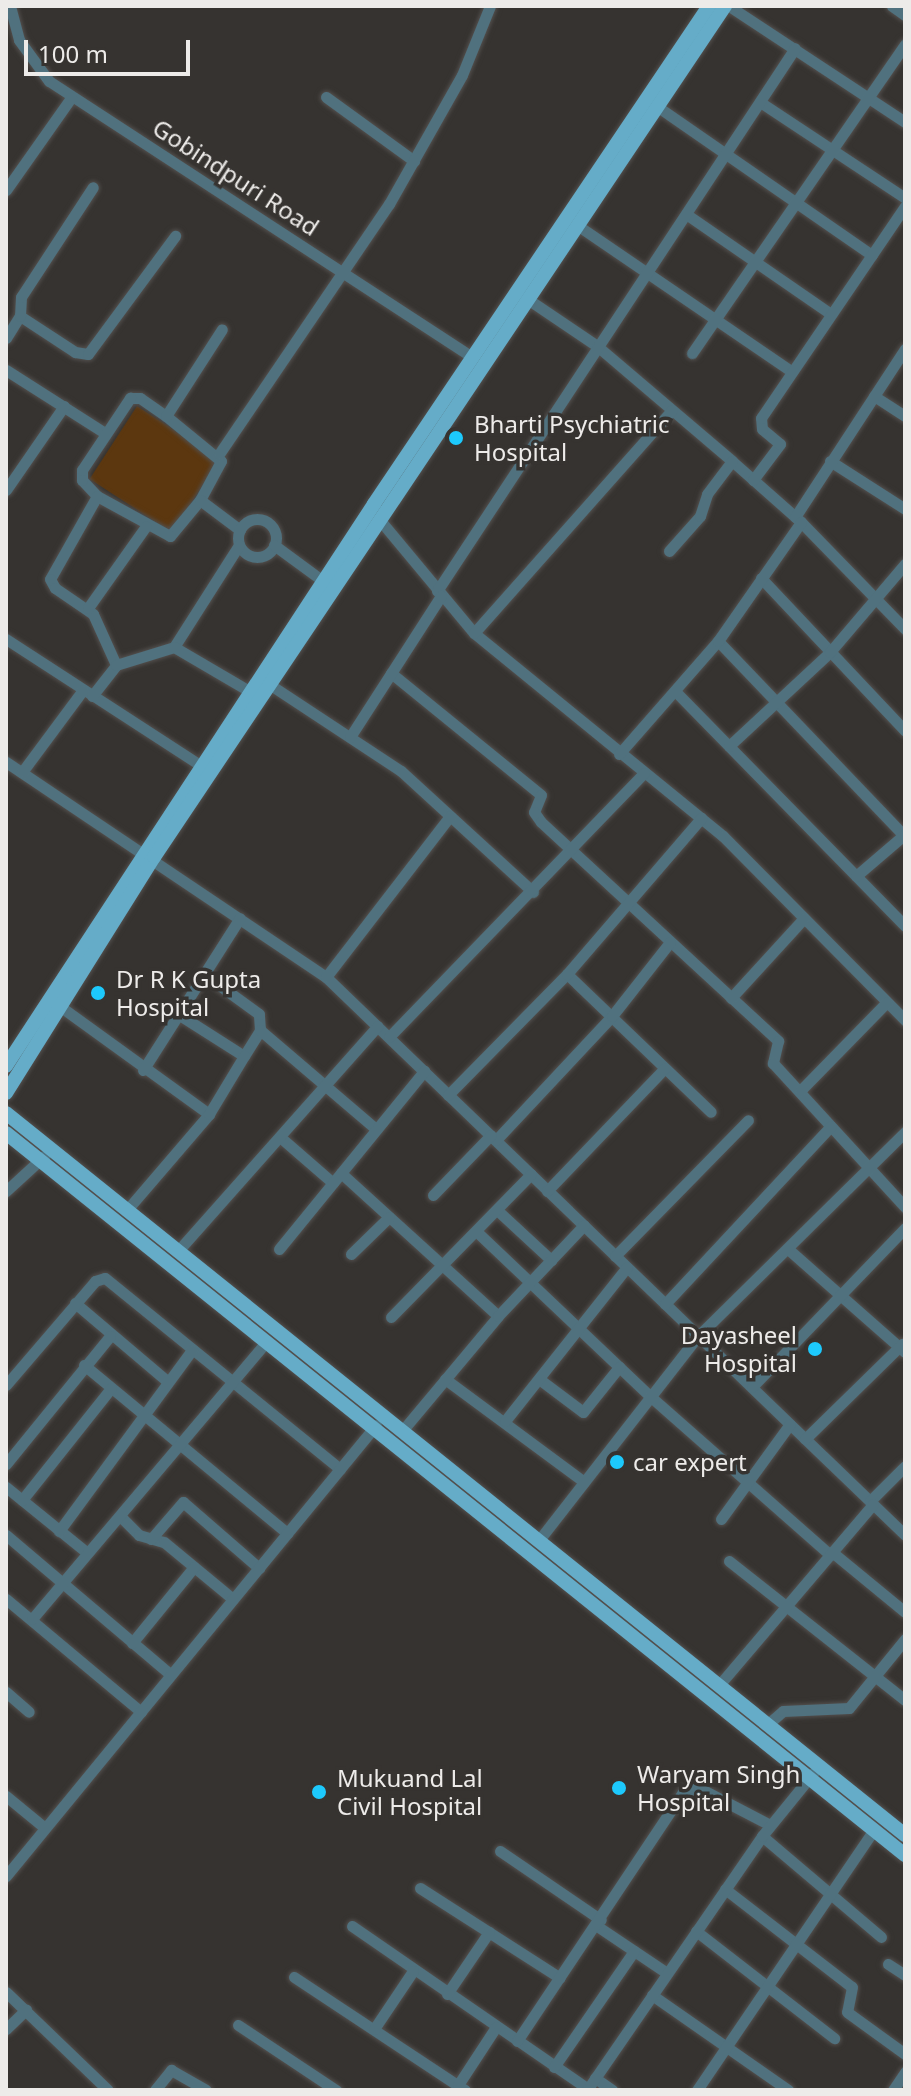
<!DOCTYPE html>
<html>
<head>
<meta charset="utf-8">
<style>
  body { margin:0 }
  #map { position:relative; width:911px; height:2096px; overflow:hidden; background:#363330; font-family:"Noto Sans",sans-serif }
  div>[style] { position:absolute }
  .green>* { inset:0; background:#5c370f; transform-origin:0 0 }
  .roads { filter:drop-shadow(0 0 2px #53504e) drop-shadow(0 0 2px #53504e) }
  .minor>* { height:11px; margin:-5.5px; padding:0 5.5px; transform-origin:5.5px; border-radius:5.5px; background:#50717e }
  .minor>.ring { margin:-5.5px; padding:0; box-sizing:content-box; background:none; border:11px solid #50717e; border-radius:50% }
  .major>* { height:14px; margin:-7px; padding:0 7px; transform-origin:7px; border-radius:7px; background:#65acc8 }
  .dots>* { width:22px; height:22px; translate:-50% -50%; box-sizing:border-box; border:4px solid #363330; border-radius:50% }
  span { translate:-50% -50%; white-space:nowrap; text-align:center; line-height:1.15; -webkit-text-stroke:7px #363330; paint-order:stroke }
  .street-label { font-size:24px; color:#edebe9 }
  .poi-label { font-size:24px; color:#edebe9 }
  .left { translate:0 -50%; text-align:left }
  .right { translate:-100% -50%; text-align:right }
  .frame { position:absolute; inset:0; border:8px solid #edebe9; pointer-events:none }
  .scale { position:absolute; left:24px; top:40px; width:166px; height:36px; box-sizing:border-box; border:4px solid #edebe9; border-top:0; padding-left:10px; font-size:24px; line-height:28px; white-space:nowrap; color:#edebe9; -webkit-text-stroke:6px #363330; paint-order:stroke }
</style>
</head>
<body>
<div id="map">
  <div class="green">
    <i style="left:137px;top:406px;width:98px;height:87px;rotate:33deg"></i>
  </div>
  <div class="roads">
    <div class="minor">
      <i style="left:10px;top:6px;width:35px;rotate:75deg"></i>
      <i style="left:19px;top:40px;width:51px;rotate:53.8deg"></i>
      <i style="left:49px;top:81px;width:505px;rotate:33.12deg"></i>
      <i style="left:729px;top:6px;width:211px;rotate:33.4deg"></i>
      <i style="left:892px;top:6px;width:16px;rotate:35deg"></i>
      <i style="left:326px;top:97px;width:109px;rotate:36deg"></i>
      <i style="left:760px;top:102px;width:174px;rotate:33.5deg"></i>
      <i style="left:658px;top:107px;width:260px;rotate:34.7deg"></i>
      <i style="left:6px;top:190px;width:113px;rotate:-54.8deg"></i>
      <i style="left:686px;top:214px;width:176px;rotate:34.6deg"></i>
      <i style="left:577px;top:225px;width:259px;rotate:34.3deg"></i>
      <i style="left:523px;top:296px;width:89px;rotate:34deg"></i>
      <i style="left:597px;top:346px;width:177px;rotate:40.4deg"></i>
      <i style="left:732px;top:461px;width:92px;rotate:41.5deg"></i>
      <i style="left:801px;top:522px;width:149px;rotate:45.8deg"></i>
      <i style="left:20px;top:316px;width:66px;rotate:33.2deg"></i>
      <i style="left:75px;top:352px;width:13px;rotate:9deg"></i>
      <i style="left:88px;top:354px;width:147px;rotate:-53.6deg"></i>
      <i style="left:6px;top:338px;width:26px;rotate:-58deg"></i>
      <i style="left:20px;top:316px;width:19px;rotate:-87deg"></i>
      <i style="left:21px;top:297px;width:131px;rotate:-56.8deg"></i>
      <i style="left:692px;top:353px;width:375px;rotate:-55.4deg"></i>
      <i style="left:6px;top:370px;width:117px;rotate:32.5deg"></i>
      <i style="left:874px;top:396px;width:37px;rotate:33deg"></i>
      <i style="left:130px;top:398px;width:10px"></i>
      <i style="left:140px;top:398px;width:32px;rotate:35deg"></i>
      <i style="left:166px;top:416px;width:71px;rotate:39.3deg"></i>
      <i style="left:221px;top:461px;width:44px;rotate:118.3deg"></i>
      <i style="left:200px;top:500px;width:47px;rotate:129.8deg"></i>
      <i style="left:170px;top:536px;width:83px;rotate:-151.3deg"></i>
      <i style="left:97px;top:496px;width:22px;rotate:-133deg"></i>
      <i style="left:82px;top:480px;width:10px;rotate:-90deg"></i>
      <i style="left:82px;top:470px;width:87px;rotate:-56.3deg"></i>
      <i style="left:166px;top:416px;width:103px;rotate:-57.2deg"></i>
      <i style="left:219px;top:454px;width:302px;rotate:-55.8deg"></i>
      <i style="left:389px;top:204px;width:148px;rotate:-60.5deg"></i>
      <i style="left:462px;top:75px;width:74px;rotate:-67.9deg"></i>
      <i style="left:830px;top:461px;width:89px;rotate:32.6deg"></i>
      <i style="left:753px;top:480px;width:45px;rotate:-53.1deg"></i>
      <i style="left:780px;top:444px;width:23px;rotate:-140deg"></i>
      <i style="left:762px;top:429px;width:11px;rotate:-95deg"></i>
      <i style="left:761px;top:418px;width:256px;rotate:-55.8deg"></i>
      <i style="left:6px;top:490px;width:102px;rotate:-55.4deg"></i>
      <i style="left:97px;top:496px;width:95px;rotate:119.5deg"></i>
      <i style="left:50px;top:579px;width:10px;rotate:61deg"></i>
      <i style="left:55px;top:588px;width:46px;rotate:34.4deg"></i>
      <i style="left:93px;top:614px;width:56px;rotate:65.7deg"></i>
      <i style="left:200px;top:500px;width:50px;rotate:36.9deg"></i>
      <i style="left:795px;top:517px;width:201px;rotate:-56.8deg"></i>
      <i style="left:379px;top:519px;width:148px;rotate:50.2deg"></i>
      <i style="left:474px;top:633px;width:321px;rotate:39.2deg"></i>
      <i style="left:723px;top:836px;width:259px;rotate:45.3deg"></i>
      <i class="ring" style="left:238px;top:519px;width:27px;height:27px"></i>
      <i style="left:274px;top:545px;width:61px;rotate:36.3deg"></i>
      <i style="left:669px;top:551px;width:47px;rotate:-48.5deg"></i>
      <i style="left:700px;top:516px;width:23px;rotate:-72deg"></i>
      <i style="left:707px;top:494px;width:41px;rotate:-52.9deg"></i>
      <i style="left:761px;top:578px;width:210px;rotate:46.7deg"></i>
      <i style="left:437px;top:591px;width:650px;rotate:-56.6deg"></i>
      <i style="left:88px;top:608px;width:100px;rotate:-54.7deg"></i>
      <i style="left:474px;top:633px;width:298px;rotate:-48.4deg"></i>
      <i style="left:6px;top:639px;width:235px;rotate:33deg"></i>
      <i style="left:718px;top:641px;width:271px;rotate:46.3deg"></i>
      <i style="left:174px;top:647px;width:121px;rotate:-57.5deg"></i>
      <i style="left:391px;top:673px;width:193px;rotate:39.1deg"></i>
      <i style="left:541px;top:795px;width:18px;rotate:112deg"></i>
      <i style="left:534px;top:812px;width:12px;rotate:55deg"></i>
      <i style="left:541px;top:822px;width:323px;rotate:42.7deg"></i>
      <i style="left:778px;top:1041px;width:23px;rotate:103deg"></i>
      <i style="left:773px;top:1063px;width:195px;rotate:47.5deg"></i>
      <i style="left:269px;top:684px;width:158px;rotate:33.4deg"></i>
      <i style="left:401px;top:771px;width:179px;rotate:42.5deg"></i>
      <i style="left:675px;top:691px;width:329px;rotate:45.6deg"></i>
      <i style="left:92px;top:696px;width:39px;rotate:-52deg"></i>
      <i style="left:116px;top:665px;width:61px;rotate:-17.2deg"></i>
      <i style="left:174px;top:647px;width:89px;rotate:30.3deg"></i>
      <i style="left:350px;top:737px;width:168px;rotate:-57.2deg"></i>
      <i style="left:729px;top:746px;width:138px;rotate:-42.9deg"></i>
      <i style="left:830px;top:652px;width:116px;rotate:-49.6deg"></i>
      <i style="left:619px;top:754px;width:150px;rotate:-48.8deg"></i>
      <i style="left:718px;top:641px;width:145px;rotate:-55.1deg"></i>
      <i style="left:6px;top:762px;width:386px;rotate:33.9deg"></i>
      <i style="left:326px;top:977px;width:804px;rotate:43.94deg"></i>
      <i style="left:22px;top:772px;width:102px;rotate:-53.4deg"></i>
      <i style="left:856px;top:876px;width:65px;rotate:-40.6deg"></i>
      <i style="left:567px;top:974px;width:199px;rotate:43.8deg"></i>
      <i style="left:326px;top:977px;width:203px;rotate:-52.4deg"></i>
      <i style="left:731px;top:998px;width:108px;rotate:-47.6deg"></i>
      <i style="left:61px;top:1007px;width:183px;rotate:35.9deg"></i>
      <i style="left:178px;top:1014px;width:78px;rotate:32.5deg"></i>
      <i style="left:244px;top:1056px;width:31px;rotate:-58deg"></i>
      <i style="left:260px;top:1030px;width:16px;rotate:-94deg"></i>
      <i style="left:259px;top:1014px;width:68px;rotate:-144deg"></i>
      <i style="left:260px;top:1030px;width:153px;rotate:40.5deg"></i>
      <i style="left:389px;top:1037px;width:367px;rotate:-46deg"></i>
      <i style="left:143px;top:1070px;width:180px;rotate:-57.5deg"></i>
      <i style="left:800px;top:1091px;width:124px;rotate:-45.7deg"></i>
      <i style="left:448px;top:1095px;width:170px;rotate:-45.5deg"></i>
      <i style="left:567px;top:974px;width:206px;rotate:-49.3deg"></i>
      <i style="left:280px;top:1137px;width:70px;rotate:41deg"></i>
      <i style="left:496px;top:1140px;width:170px;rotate:-46.9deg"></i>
      <i style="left:612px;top:1016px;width:94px;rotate:-51.9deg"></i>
      <i style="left:341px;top:1173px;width:212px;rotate:42.3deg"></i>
      <i style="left:6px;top:1191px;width:52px;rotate:-42.6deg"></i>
      <i style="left:547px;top:1191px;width:170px;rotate:-46.2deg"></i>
      <i style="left:433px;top:1195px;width:83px;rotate:-46deg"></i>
      <i style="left:497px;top:1210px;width:74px;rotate:42.8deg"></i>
      <i style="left:126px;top:1211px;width:128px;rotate:-49.4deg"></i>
      <i style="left:209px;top:1114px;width:68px;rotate:-58.9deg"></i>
      <i style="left:477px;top:1232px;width:240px;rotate:43.5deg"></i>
      <i style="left:651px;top:1397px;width:239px;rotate:41.4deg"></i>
      <i style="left:279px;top:1249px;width:230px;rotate:-50.8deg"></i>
      <i style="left:788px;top:1249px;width:156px;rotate:41.4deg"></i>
      <i style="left:177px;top:1252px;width:302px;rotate:-48.4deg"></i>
      <i style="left:351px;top:1254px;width:53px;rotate:-44.2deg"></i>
      <i style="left:615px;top:1256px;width:190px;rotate:-45.6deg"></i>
      <i style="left:75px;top:1303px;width:121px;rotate:40.3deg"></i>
      <i style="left:665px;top:1304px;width:243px;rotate:-47deg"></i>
      <i style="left:391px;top:1317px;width:200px;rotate:-45.6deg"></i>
      <i style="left:84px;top:1365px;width:264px;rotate:39.6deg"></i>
      <i style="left:445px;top:1379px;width:173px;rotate:36.5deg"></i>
      <i style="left:539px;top:1379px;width:55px;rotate:36.9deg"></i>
      <i style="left:583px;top:1412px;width:58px;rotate:-51.3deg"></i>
      <i style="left:6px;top:1385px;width:137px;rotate:-49.4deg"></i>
      <i style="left:95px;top:1281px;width:10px;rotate:-17deg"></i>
      <i style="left:105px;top:1278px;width:303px;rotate:39.1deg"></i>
      <i style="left:752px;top:1387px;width:221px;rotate:-46.1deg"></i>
      <i style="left:505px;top:1421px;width:196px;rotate:-51.6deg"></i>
      <i style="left:402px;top:1431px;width:150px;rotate:-50.1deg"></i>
      <i style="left:498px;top:1316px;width:125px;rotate:-46.6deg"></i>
      <i style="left:805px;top:1439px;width:136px;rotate:-44.4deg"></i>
      <i style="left:6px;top:1464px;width:165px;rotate:-50.9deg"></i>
      <i style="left:6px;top:1487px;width:102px;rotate:39deg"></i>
      <i style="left:22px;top:1500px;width:143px;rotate:-51.5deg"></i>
      <i style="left:870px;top:1501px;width:49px;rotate:-45deg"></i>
      <i style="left:120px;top:1516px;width:27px;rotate:45deg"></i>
      <i style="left:139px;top:1535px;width:26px;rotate:16deg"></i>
      <i style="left:164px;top:1542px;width:89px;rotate:39.6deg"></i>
      <i style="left:721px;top:1519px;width:117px;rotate:-54deg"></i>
      <i style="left:59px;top:1531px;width:225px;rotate:-53.7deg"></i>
      <i style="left:6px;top:1535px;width:216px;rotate:40.3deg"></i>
      <i style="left:151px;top:1539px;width:49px;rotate:-49.1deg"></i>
      <i style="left:183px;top:1502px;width:101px;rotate:41deg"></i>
      <i style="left:539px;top:1540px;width:259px;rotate:-52.1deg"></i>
      <i style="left:698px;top:1336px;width:291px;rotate:-44.6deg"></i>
      <i style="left:832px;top:1552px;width:94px;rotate:39.4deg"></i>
      <i style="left:729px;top:1561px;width:224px;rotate:38.3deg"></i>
      <i style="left:6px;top:1599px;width:176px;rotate:39.9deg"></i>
      <i style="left:32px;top:1619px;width:363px;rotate:-49.8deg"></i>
      <i style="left:132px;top:1643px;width:98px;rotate:-50.8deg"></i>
      <i style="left:720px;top:1684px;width:236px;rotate:-49.6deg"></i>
      <i style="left:6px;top:1692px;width:30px;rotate:41deg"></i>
      <i style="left:768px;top:1724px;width:20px;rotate:-41deg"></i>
      <i style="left:783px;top:1711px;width:66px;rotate:-2.6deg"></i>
      <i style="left:849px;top:1708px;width:89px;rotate:-50.9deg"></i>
      <i style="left:6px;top:1796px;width:50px;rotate:39.4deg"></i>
      <i style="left:762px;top:1836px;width:156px;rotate:40.3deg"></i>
      <i style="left:500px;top:1851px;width:122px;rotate:34.3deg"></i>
      <i style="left:6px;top:1876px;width:583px;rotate:-50.63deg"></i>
      <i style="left:420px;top:1888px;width:166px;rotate:32.7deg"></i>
      <i style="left:725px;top:1889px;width:160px;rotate:37.7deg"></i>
      <i style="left:852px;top:1987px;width:25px;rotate:101deg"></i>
      <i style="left:847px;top:2012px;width:72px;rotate:35.9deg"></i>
      <i style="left:352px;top:1926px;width:287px;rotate:34.6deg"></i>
      <i style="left:597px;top:1926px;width:84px;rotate:33.9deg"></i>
      <i style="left:696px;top:1931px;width:175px;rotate:37.8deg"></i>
      <i style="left:888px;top:1964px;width:20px;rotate:33deg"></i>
      <i style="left:294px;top:1977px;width:205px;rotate:33.5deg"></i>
      <i style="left:6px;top:1992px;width:141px;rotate:43.9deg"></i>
      <i style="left:447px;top:1994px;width:75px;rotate:-55.9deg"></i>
      <i style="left:652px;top:1995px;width:166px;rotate:34.9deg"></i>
      <i style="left:238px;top:2025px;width:118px;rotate:33.6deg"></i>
      <i style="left:6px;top:2029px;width:28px;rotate:-44deg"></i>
      <i style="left:374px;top:2029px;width:70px;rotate:-56.1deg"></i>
      <i style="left:517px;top:2041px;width:301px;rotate:-56.3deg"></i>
      <i style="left:684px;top:1791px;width:15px;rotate:-11deg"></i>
      <i style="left:699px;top:1788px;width:80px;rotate:27.5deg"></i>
      <i style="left:554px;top:2067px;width:141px;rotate:-55.4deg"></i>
      <i style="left:595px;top:2078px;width:21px;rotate:35deg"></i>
      <i style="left:458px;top:2085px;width:69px;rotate:-56.8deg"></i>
      <i style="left:155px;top:2090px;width:26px;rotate:-51deg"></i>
      <i style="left:171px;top:2070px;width:40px;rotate:29.7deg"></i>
      <i style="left:587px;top:2090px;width:308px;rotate:-55.4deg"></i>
      <i style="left:762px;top:1836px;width:82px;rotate:-50.9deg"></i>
      <i style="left:697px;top:2090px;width:315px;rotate:-55.8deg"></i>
      <i style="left:893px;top:2090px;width:22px;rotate:-56deg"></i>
    </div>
    <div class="major">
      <i style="left:6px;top:1066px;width:672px;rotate:-56.78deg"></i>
      <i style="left:374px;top:504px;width:600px;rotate:-56.07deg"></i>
      <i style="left:6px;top:1093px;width:279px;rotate:-57.9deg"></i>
      <i style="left:154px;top:857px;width:1025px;rotate:-56.14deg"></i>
      <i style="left:6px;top:1113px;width:1153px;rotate:38.77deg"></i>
      <i style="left:6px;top:1133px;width:1153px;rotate:38.77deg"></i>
    </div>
  </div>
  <div class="dots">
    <i style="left:456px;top:438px;background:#1dc9fc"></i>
    <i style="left:98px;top:993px;background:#1dc9fc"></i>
    <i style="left:815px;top:1349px;background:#1dc9fc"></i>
    <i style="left:617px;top:1462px;background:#1dc9fc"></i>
    <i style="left:619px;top:1788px;background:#1dc9fc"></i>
    <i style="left:319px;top:1792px;background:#1dc9fc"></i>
  </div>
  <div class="street-label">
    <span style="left:236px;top:177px;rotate:33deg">Gobindpuri Road</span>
  </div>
  <div class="poi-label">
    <span class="left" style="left:474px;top:438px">Bharti Psychiatric<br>Hospital</span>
    <span class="left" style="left:116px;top:993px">Dr R K Gupta<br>Hospital</span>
    <span class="right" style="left:797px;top:1349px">Dayasheel<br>Hospital</span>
    <span class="left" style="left:633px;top:1462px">car expert</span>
    <span class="left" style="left:637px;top:1788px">Waryam Singh<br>Hospital</span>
    <span class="left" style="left:337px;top:1792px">Mukuand Lal<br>Civil Hospital</span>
  </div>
  <div class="frame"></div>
  <div class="scale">100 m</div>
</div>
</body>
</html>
